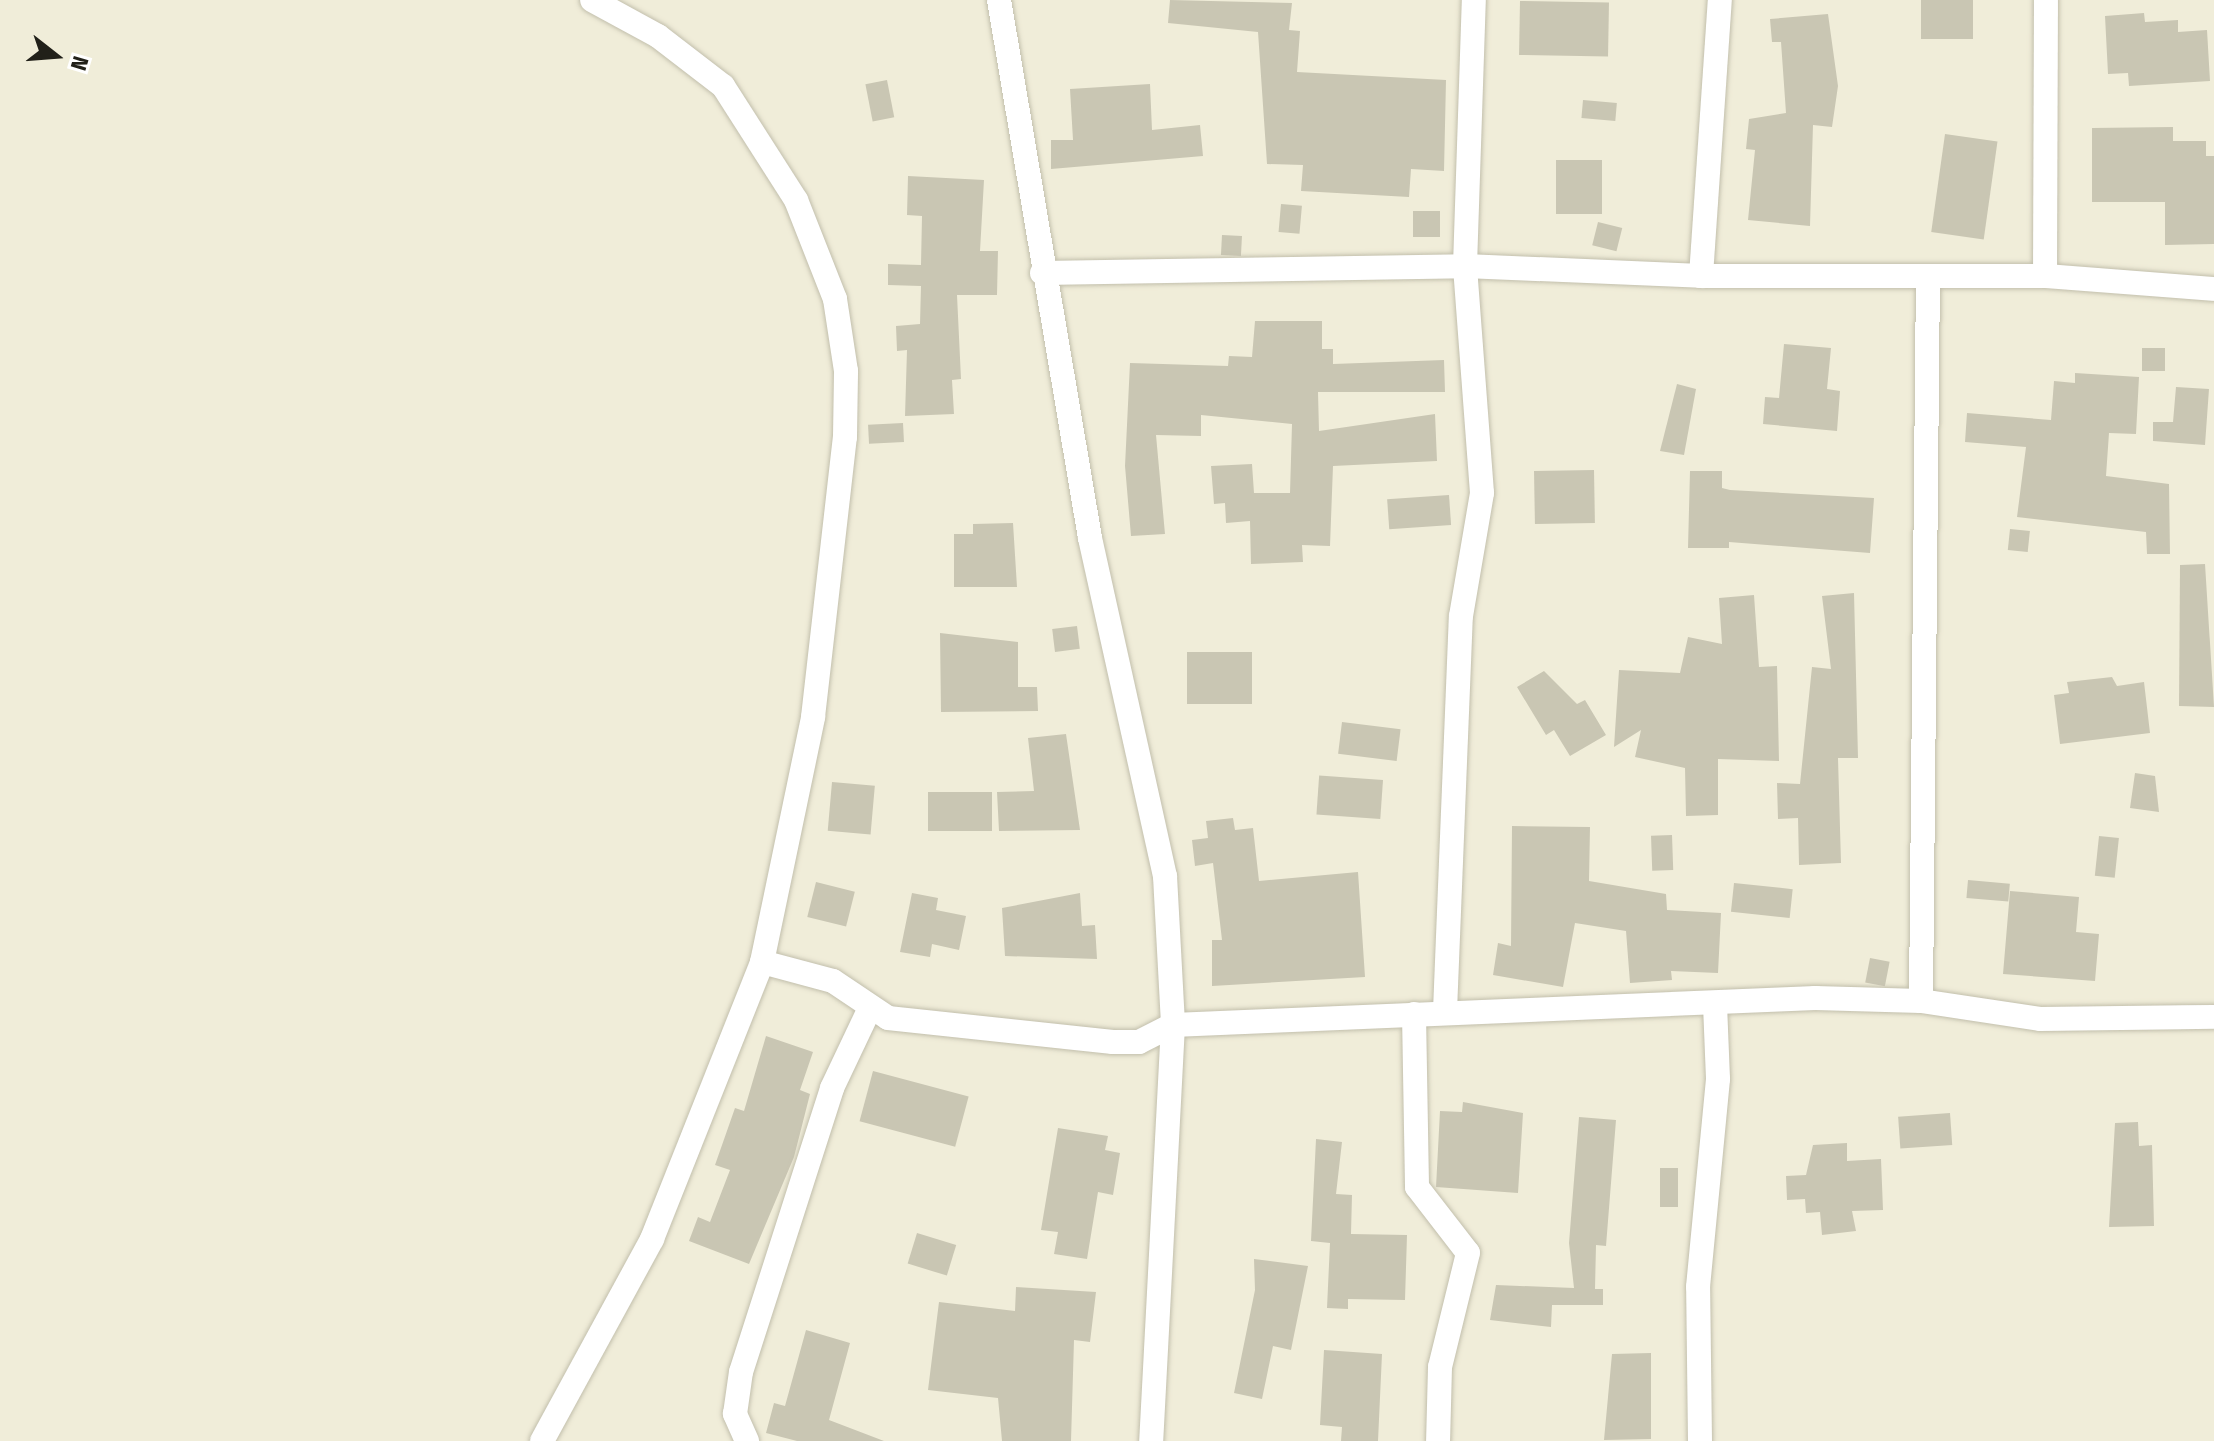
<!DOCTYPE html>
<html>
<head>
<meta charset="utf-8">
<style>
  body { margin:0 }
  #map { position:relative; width:2214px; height:1441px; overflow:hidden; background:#f0edd9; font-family:"Fira Sans Condensed",sans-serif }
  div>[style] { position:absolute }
  .building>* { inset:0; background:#c9c6b3; transform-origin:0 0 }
  .roads { filter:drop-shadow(0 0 2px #c2bfac) drop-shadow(0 0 2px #c2bfac) }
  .street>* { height:24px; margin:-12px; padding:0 12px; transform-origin:12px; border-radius:12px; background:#fff }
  span { translate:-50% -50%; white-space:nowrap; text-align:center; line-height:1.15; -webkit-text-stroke:8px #fff; paint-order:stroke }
  .north { position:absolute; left:16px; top:16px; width:80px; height:80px; -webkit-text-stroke:6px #fff; paint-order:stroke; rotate:107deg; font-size:22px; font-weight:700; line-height:32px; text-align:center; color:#212019 }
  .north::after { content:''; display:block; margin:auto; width:28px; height:36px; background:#212019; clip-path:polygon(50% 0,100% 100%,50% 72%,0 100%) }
</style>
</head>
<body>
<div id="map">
  <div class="building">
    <i style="clip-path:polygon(1170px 0,1292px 3px,1289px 30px,1300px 31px,1297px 72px,1446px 80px,1444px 171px,1411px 169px,1409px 197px,1301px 191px,1303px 165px,1267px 164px,1258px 32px,1168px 23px)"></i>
    <i style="left:1921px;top:0;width:52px;height:39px"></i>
    <i style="left:1520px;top:1px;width:89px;height:54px;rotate:1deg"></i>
    <i style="clip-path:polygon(2144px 13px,2145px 22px,2178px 20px,2178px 32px,2207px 30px,2210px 81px,2129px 86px,2128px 73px,2108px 74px,2105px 16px)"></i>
    <i style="clip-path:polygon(1828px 14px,1838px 86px,1832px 127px,1813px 125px,1810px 226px,1748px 220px,1755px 150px,1746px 149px,1749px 119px,1786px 113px,1781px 42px,1772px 42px,1770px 19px)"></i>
    <i style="left:887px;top:80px;width:38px;height:22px;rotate:79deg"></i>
    <i style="clip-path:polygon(1150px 84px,1152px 130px,1200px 125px,1203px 156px,1051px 169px,1051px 140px,1073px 140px,1070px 89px)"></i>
    <i style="left:1583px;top:100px;width:34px;height:18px;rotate:5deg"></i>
    <i style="clip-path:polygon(2173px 127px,2173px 141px,2206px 141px,2206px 156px,2214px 156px,2214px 244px,2165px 245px,2165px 202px,2092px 202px,2092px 128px)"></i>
    <i style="left:1945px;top:134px;width:53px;height:99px;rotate:8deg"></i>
    <i style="left:1556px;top:160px;width:46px;height:54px"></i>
    <i style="clip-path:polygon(908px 176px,984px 180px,980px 251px,998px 251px,997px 295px,957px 295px,961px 379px,952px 380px,954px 414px,905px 416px,907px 350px,897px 351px,896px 326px,920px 324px,921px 286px,888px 285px,888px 264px,921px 265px,922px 216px,907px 215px)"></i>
    <i style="left:1281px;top:204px;width:21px;height:28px;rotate:5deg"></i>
    <i style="left:1413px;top:211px;width:27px;height:26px"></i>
    <i style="left:1598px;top:222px;width:25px;height:24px;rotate:14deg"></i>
    <i style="left:1222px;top:235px;width:20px;height:20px;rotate:3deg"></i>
    <i style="clip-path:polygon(1255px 321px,1322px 321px,1322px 349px,1333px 349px,1333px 364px,1444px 360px,1445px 392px,1318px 392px,1319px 431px,1435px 414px,1437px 461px,1333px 466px,1330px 546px,1302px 545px,1303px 562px,1251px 564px,1250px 521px,1226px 523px,1225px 503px,1214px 504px,1211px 466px,1252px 464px,1254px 493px,1290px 493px,1292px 424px,1201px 415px,1201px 436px,1156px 435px,1165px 534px,1131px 536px,1125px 466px,1130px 363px,1228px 366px,1229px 356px,1252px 357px)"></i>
    <i style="clip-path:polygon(1784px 344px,1831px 348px,1827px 389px,1840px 391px,1837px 431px,1763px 424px,1765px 397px,1779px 398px)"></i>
    <i style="left:2165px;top:348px;width:23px;height:23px;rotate:90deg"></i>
    <i style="clip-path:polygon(2075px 373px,2139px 377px,2136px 434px,2109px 433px,2106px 476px,2169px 484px,2170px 554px,2147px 554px,2146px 532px,2017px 517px,2026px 447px,1965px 442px,1967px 413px,2051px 420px,2054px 381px,2075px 383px)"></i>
    <i style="clip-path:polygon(1677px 384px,1696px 389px,1684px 455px,1660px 451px)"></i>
    <i style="clip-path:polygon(2176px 387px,2209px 389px,2205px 445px,2153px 441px,2153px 422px,2173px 422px)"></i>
    <i style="left:903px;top:423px;width:19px;height:35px;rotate:87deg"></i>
    <i style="left:1594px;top:470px;width:53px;height:60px;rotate:89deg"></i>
    <i style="clip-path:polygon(1690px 471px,1722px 471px,1722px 488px,1730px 490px,1874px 498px,1870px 553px,1729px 542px,1729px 548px,1688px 548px)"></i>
    <i style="left:1449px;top:495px;width:30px;height:62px;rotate:86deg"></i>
    <i style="clip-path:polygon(1013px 523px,1017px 587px,954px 587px,954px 534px,973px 534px,973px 524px)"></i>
    <i style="left:2010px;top:529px;width:20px;height:21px;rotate:6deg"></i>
    <i style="clip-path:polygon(2205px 564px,2214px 707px,2179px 706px,2180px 565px)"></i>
    <i style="clip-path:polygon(1854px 593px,1858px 758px,1838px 758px,1841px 863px,1799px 865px,1798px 818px,1778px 819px,1777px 783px,1800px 784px,1812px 667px,1831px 669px,1822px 596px)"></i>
    <i style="clip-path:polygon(1754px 595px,1759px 667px,1777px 666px,1779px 761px,1718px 759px,1718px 815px,1686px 816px,1685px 768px,1635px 757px,1641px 730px,1614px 747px,1619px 670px,1680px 673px,1688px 637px,1722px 644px,1719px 598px)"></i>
    <i style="left:1077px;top:626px;width:23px;height:25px;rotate:83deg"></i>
    <i style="clip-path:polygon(940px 633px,1018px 642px,1018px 687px,1037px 687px,1038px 711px,941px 712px)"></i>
    <i style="left:1252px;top:652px;width:52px;height:65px;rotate:90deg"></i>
    <i style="clip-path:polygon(1544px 671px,1577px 704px,1585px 700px,1606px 735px,1570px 756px,1554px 730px,1546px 735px,1517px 687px)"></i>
    <i style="clip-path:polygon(2112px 677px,2117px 686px,2144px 682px,2150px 733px,2060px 744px,2054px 695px,2069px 693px,2067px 682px)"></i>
    <i style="left:1342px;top:722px;width:59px;height:32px;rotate:7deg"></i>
    <i style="clip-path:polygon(1066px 734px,1080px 830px,999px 831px,997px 792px,1034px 791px,1028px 738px)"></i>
    <i style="clip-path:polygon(2135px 773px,2155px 776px,2159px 812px,2130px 808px)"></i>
    <i style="left:1383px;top:780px;width:39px;height:64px;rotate:94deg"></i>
    <i style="left:832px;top:782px;width:43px;height:49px;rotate:5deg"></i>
    <i style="left:928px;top:792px;width:64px;height:39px"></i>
    <i style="clip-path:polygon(1233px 818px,1235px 830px,1253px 828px,1259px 881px,1358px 872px,1365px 977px,1212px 986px,1212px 940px,1222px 940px,1213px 863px,1195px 866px,1192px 840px,1208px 838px,1206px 821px)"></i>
    <i style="clip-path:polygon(1512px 826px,1590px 827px,1589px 881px,1666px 894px,1667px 910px,1721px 913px,1718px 973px,1671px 971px,1672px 980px,1630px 983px,1626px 931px,1575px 923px,1563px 987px,1493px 975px,1498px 943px,1511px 946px)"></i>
    <i style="left:1672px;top:835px;width:35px;height:21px;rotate:88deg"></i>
    <i style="left:2099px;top:836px;width:20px;height:40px;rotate:6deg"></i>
    <i style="left:1968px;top:880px;width:42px;height:18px;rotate:5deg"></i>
    <i style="left:816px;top:882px;width:40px;height:36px;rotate:14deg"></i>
    <i style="left:1734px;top:883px;width:59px;height:29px;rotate:6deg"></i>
    <i style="clip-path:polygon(2010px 891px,2079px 897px,2076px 932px,2099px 934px,2095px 981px,2003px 974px)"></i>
    <i style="clip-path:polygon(912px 893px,938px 898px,936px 910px,966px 916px,959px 950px,932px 944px,930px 957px,900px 952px)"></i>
    <i style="clip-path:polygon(1080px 893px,1082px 926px,1095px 925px,1097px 959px,1005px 956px,1002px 908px)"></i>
    <i style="left:1870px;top:958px;width:20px;height:25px;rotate:11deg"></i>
    <i style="clip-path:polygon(766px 1036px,813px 1052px,800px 1090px,810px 1094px,794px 1157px,749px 1264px,689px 1241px,698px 1217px,710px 1222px,730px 1170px,715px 1165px,735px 1108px,744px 1111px)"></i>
    <i style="left:873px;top:1071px;width:99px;height:52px;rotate:15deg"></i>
    <i style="clip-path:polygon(1463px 1102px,1523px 1113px,1518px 1193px,1436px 1187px,1440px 1111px,1462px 1112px)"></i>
    <i style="left:1950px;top:1113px;width:32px;height:52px;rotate:86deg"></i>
    <i style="clip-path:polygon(1579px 1117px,1616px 1120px,1606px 1246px,1596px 1245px,1595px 1289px,1603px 1289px,1603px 1305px,1552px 1305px,1551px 1327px,1490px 1320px,1496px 1285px,1574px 1288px,1569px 1243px)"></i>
    <i style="clip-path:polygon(2138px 1122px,2139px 1146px,2152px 1145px,2154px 1226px,2109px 1227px,2115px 1123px)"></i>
    <i style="clip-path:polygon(1058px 1128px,1108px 1136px,1105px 1150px,1120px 1153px,1113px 1195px,1098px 1192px,1087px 1259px,1054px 1254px,1058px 1232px,1041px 1230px)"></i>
    <i style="clip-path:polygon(1316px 1139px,1342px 1142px,1336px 1194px,1352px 1195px,1351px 1234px,1407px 1235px,1405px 1300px,1348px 1299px,1348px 1309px,1327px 1308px,1330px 1243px,1311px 1241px)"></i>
    <i style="clip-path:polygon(1847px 1143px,1847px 1161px,1881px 1159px,1883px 1210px,1852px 1211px,1856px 1231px,1822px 1235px,1820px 1212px,1806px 1213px,1805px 1199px,1787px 1200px,1786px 1176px,1806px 1175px,1813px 1145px)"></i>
    <i style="left:1660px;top:1168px;width:18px;height:39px"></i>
    <i style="left:917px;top:1233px;width:41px;height:32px;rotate:17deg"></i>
    <i style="clip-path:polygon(1254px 1259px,1308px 1266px,1291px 1350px,1273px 1346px,1262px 1399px,1234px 1393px,1255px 1290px)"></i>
    <i style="clip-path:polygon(1016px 1287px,1096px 1292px,1090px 1342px,1074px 1340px,1071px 1441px,1002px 1441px,998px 1398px,928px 1390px,939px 1302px,1015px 1311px)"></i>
    <i style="clip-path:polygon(806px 1330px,850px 1343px,829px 1420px,884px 1441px,797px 1441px,766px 1433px,774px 1403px,785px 1406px)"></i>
    <i style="clip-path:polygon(1324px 1350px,1382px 1354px,1378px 1441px,1341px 1441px,1342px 1427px,1320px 1425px)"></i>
    <i style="clip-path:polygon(1651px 1353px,1651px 1439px,1604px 1440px,1612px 1354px)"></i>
  </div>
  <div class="roads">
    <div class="street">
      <i style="left:999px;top:0;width:546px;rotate:80.4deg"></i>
      <i style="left:1090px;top:538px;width:346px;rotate:77.5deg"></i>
      <i style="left:1165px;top:876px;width:149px;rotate:86.9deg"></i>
      <i style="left:1173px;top:1025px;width:417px;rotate:93deg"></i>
      <i style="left:1042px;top:273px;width:423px;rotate:-0.9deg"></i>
      <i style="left:1465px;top:266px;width:236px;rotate:2.4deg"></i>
      <i style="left:1701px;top:276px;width:344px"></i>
      <i style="left:2045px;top:276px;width:169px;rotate:4.4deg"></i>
      <i style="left:1701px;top:276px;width:277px;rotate:-86.1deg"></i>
      <i style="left:2045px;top:276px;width:276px;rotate:-89.8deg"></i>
      <i style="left:762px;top:962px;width:73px;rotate:15deg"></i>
      <i style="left:833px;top:981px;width:66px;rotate:33.9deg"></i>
      <i style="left:888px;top:1018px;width:226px;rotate:6.1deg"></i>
      <i style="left:1113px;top:1042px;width:26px"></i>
      <i style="left:1139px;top:1042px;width:38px;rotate:-27deg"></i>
      <i style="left:1173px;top:1025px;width:643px;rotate:-2.41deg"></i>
      <i style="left:1815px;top:998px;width:106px;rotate:1.6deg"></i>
      <i style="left:1921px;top:1001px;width:120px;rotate:8.6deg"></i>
      <i style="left:2040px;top:1019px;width:174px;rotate:-0.7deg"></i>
      <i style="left:1921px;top:1001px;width:723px;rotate:-89.45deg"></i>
      <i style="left:1445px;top:1011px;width:395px;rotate:-87.7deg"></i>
      <i style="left:1461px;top:616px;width:125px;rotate:-80.3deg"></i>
      <i style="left:1482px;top:493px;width:228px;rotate:-94.3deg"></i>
      <i style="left:1465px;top:266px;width:266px;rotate:-88.1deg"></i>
      <i style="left:1414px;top:1014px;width:173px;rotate:89deg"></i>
      <i style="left:1417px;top:1187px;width:83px;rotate:52.3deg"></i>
      <i style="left:1468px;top:1253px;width:117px;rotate:103.8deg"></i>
      <i style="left:1440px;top:1367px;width:74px;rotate:91.5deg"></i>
      <i style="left:542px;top:1441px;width:230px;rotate:-61.4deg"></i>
      <i style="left:652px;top:1239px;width:298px;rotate:-68.3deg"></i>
      <i style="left:762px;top:962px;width:250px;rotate:-78.2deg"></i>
      <i style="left:813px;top:717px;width:282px;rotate:-83.5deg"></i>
      <i style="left:845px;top:437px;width:66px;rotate:-89.1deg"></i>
      <i style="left:846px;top:371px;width:73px;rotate:-98.7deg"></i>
      <i style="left:835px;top:299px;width:106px;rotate:-111.5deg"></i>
      <i style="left:796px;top:200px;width:135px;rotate:-122.6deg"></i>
      <i style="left:723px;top:86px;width:82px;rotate:-142.4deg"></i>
      <i style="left:658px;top:36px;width:75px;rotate:-151.4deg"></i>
      <i style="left:747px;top:1441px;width:30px;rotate:-114deg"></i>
      <i style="left:735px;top:1414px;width:42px;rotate:-81.9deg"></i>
      <i style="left:741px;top:1372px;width:298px;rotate:-72.2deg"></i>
      <i style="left:832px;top:1088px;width:86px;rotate:-64.6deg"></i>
      <i style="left:1700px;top:1441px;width:154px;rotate:-90.7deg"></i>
      <i style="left:1698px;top:1287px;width:209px;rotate:-84.5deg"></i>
      <i style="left:1718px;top:1079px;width:76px;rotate:-92.3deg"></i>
    </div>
  </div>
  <div class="north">N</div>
</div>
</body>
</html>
